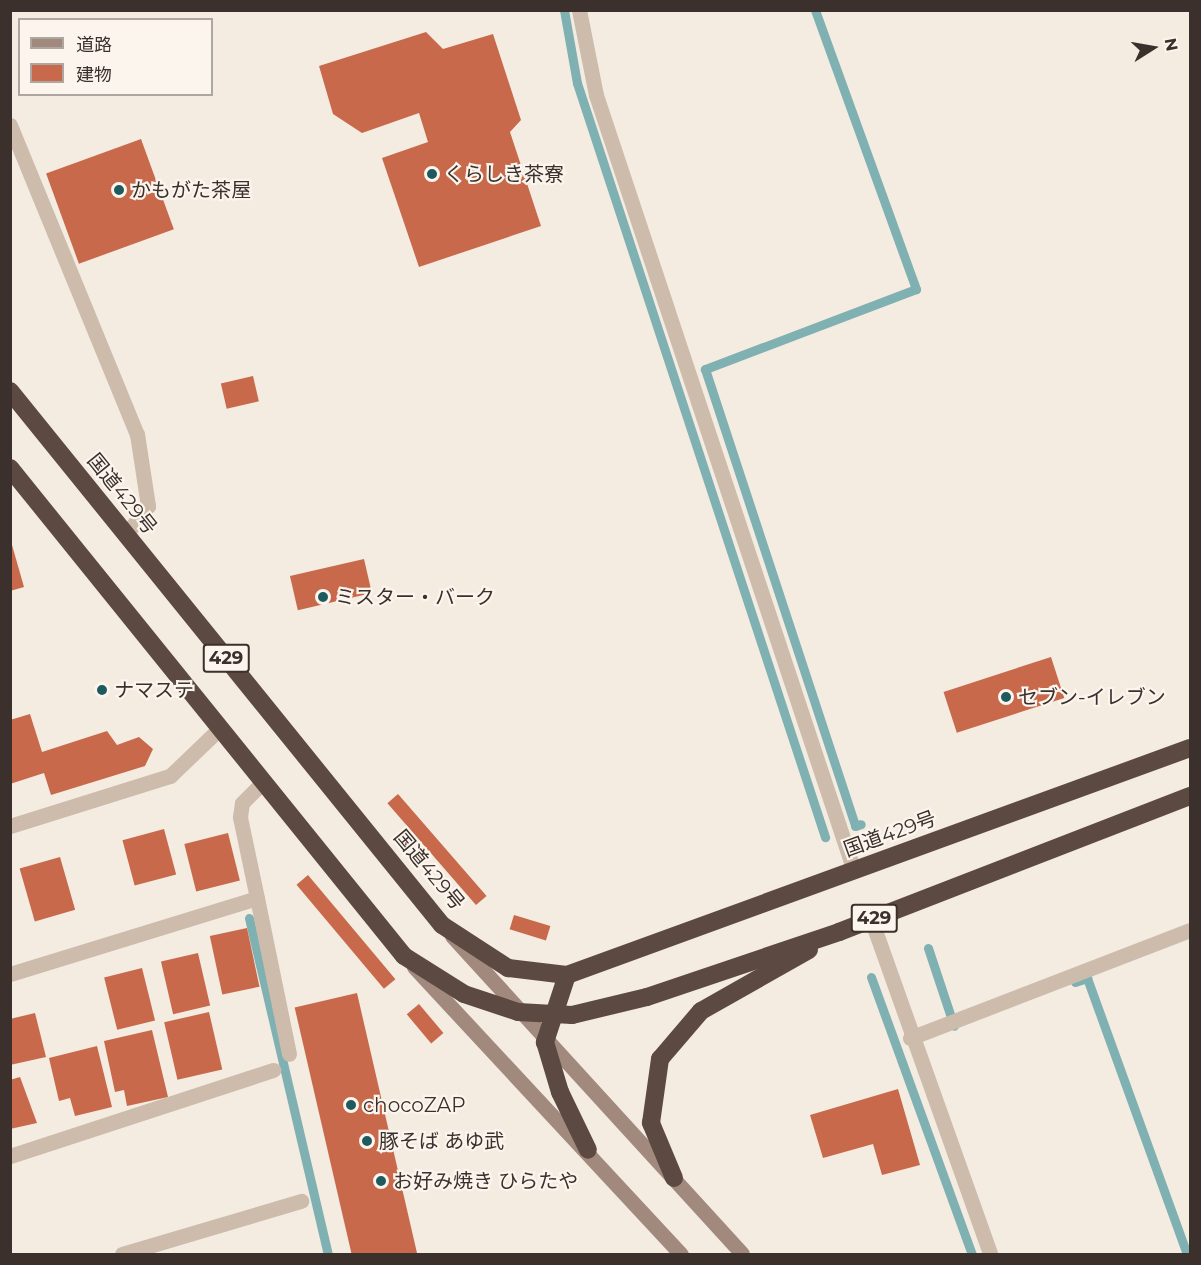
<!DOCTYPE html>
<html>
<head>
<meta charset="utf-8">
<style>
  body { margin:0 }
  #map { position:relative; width:1201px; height:1265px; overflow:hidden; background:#f4ebe1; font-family:Montserrat,"Noto Sans JP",sans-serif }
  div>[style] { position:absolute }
  .stream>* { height:9px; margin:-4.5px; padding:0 4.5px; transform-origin:4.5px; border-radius:4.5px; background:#7fb0b2 }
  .building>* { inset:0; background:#c8694b; transform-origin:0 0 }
  .lane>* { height:15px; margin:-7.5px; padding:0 7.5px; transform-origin:7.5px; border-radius:7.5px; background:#cdbbac }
  .street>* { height:15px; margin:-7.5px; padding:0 7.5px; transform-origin:7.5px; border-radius:7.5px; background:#cdbbac }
  .secondary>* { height:15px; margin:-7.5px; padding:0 7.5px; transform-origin:7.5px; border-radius:7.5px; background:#a18a7d }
  .highway>* { height:18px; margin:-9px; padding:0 9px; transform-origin:9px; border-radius:9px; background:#5c4a42 }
  .dots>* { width:16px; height:16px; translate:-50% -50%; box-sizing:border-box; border:3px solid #fbf5ee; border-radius:50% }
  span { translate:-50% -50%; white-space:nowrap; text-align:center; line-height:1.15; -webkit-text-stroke:4.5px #fbf5ee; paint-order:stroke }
  .shield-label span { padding:2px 4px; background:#fbf5ee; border:2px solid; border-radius:4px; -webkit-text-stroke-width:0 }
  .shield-label { font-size:18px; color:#3b302b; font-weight:700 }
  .poi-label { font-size:20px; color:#3b302b }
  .left { translate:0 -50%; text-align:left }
  .street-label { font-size:20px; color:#3b302b }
  .frame { position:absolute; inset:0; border:12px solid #3b302b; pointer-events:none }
  .legend { position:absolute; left:18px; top:18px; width:195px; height:78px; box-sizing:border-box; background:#fbf5ee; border:2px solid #aea6a0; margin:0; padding:8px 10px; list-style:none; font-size:18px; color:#3b302b }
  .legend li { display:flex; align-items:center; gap:12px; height:30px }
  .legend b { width:30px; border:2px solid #aea6a0 }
  .north { position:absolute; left:1123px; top:18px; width:60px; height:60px; -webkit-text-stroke:4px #fbf5ee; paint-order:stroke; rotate:79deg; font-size:16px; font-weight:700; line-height:24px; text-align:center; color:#3b302b }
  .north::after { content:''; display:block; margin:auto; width:21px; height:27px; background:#3b302b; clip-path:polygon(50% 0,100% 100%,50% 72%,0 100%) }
</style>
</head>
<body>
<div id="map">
  <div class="stream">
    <i style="left:564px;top:10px;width:74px;rotate:79.9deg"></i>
    <i style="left:577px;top:83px;width:794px;rotate:71.79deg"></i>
    <i style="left:815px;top:10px;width:297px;rotate:70.1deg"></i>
    <i style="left:916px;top:289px;width:226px;rotate:159.2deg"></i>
    <i style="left:705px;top:369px;width:481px;rotate:71.8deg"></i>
    <i style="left:855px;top:826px;width:6px;rotate:-18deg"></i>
    <i style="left:249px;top:918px;width:345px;rotate:76.8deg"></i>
    <i style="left:928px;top:948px;width:82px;rotate:71.6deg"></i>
    <i style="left:871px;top:977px;width:295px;rotate:70deg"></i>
    <i style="left:1075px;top:982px;width:13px;rotate:-18deg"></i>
    <i style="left:1087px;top:978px;width:294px;rotate:70.1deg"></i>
  </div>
  <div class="building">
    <i style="clip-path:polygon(426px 32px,443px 49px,493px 34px,521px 120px,510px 132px,541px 226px,419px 267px,382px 158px,428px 142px,419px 113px,362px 133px,333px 114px,319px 66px)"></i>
    <i style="left:141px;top:139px;width:96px;height:101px;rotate:70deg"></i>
    <i style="left:253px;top:376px;width:26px;height:33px;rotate:77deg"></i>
    <i style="clip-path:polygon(10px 538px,24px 587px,10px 591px)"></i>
    <i style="left:364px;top:559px;width:35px;height:76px;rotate:77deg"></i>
    <i style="left:1051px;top:657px;width:43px;height:113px;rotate:72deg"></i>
    <i style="clip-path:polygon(30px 714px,42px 752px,107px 731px,117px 745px,139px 737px,153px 749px,145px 766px,51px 795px,44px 773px,10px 784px,10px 720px)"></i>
    <i style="left:398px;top:794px;width:135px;height:14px;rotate:49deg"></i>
    <i style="left:164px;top:829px;width:47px;height:43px;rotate:75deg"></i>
    <i style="left:228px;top:833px;width:49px;height:45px;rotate:76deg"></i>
    <i style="left:60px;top:857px;width:55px;height:42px;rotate:74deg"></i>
    <i style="left:308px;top:875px;width:136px;height:15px;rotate:50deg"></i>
    <i style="left:514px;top:915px;width:38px;height:15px;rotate:17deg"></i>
    <i style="left:247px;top:928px;width:60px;height:38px;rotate:78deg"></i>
    <i style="left:198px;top:953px;width:54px;height:38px;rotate:77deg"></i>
    <i style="left:142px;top:968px;width:54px;height:39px;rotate:76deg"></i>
    <i style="left:357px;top:993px;width:268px;height:64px;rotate:77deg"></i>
    <i style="left:419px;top:1004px;width:38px;height:16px;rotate:50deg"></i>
    <i style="left:209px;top:1012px;width:59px;height:46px;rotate:77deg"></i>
    <i style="clip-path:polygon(35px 1013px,46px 1057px,10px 1065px,10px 1019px)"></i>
    <i style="clip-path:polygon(152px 1030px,168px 1097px,127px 1106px,124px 1090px,115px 1092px,104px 1041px)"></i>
    <i style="clip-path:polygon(97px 1046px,112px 1107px,75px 1116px,70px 1098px,59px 1101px,49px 1058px)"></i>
    <i style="clip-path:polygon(20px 1077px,37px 1123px,10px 1129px,10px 1080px)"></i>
    <i style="clip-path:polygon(898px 1089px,920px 1165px,882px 1175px,873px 1144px,823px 1158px,810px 1115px)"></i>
  </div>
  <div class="lane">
    <i style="left:10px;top:826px;width:168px;rotate:-17.4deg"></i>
    <i style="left:170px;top:776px;width:69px;rotate:-43.8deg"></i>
  </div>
  <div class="street">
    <i style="left:579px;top:10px;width:87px;rotate:78.7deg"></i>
    <i style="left:596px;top:95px;width:818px;rotate:71.61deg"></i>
    <i style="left:10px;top:125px;width:334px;rotate:67.7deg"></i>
    <i style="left:137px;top:434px;width:73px;rotate:81.3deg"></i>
    <i style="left:148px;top:506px;width:36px;rotate:128deg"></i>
    <i style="left:257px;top:898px;width:159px;rotate:78.4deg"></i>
    <i style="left:871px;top:919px;width:356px;rotate:70.4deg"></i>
    <i style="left:10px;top:974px;width:258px;rotate:-17.1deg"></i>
    <i style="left:257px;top:898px;width:83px;rotate:-101.9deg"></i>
    <i style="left:240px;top:817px;width:14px;rotate:-82deg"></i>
    <i style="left:242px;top:803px;width:30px;rotate:-45deg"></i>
    <i style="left:910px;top:1038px;width:300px;rotate:-21.1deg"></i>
    <i style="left:10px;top:1156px;width:277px;rotate:-18.1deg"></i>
    <i style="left:122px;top:1254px;width:187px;rotate:-16.5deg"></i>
  </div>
  <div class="secondary">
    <i style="left:452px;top:936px;width:430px;rotate:47.6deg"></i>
    <i style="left:414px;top:967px;width:392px;rotate:47.1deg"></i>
  </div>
  <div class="highway">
    <i style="left:10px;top:391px;width:687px;rotate:51.03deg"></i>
    <i style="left:442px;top:925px;width:79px;rotate:33.1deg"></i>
    <i style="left:508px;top:968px;width:59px;rotate:6.8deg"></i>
    <i style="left:567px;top:975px;width:663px;rotate:-20.02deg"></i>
    <i style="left:10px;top:468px;width:627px;rotate:51.08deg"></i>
    <i style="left:404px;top:956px;width:71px;rotate:32.3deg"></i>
    <i style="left:464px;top:994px;width:57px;rotate:18.4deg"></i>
    <i style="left:518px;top:1012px;width:54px;rotate:3.2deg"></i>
    <i style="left:572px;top:1015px;width:77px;rotate:-13.5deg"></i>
    <i style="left:647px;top:997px;width:203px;rotate:-18.7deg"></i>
    <i style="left:839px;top:932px;width:376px;rotate:-21.2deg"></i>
    <i style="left:567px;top:975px;width:71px;rotate:108.2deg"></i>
    <i style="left:545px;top:1042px;width:52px;rotate:73.3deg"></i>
    <i style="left:560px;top:1092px;width:64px;rotate:64.2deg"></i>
    <i style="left:674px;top:1178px;width:60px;rotate:-112.7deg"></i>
    <i style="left:651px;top:1123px;width:65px;rotate:-82deg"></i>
    <i style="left:660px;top:1059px;width:63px;rotate:-49.5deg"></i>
    <i style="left:701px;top:1011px;width:124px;rotate:-29.5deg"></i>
  </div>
  <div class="dots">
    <i style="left:432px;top:174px;background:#1f5a5e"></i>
    <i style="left:119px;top:190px;background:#1f5a5e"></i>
    <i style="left:323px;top:597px;background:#1f5a5e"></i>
    <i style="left:102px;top:690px;background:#1f5a5e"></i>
    <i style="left:1006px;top:697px;background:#1f5a5e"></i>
    <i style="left:351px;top:1105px;background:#1f5a5e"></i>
    <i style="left:367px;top:1141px;background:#1f5a5e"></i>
    <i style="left:381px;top:1181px;background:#1f5a5e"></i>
  </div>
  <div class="shield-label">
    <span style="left:226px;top:658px">429</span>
    <span style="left:874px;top:918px">429</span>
  </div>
  <div class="poi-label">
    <span class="left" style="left:444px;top:174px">くらしき茶寮</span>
    <span class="left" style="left:131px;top:190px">かもがた茶屋</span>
    <span class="left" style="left:335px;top:597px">ミスター・バーク</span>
    <span class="left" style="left:114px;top:690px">ナマステ</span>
    <span class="left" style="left:1018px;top:697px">セブン-イレブン</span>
    <span class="left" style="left:363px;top:1105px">chocoZAP</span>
    <span class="left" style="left:379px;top:1141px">豚そば あゆ武</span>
    <span class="left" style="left:393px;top:1181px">お好み焼き ひらたや</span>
  </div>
  <div class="street-label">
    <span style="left:122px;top:494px;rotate:51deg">国道429号</span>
    <span style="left:890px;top:834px;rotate:-20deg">国道429号</span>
    <span style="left:429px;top:870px;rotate:50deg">国道429号</span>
  </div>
  <div class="frame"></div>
  <ul class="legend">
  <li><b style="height:8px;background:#a18a7d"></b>道路</li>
  <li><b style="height:16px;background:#c8694b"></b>建物</li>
  </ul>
  <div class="north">N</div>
</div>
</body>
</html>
